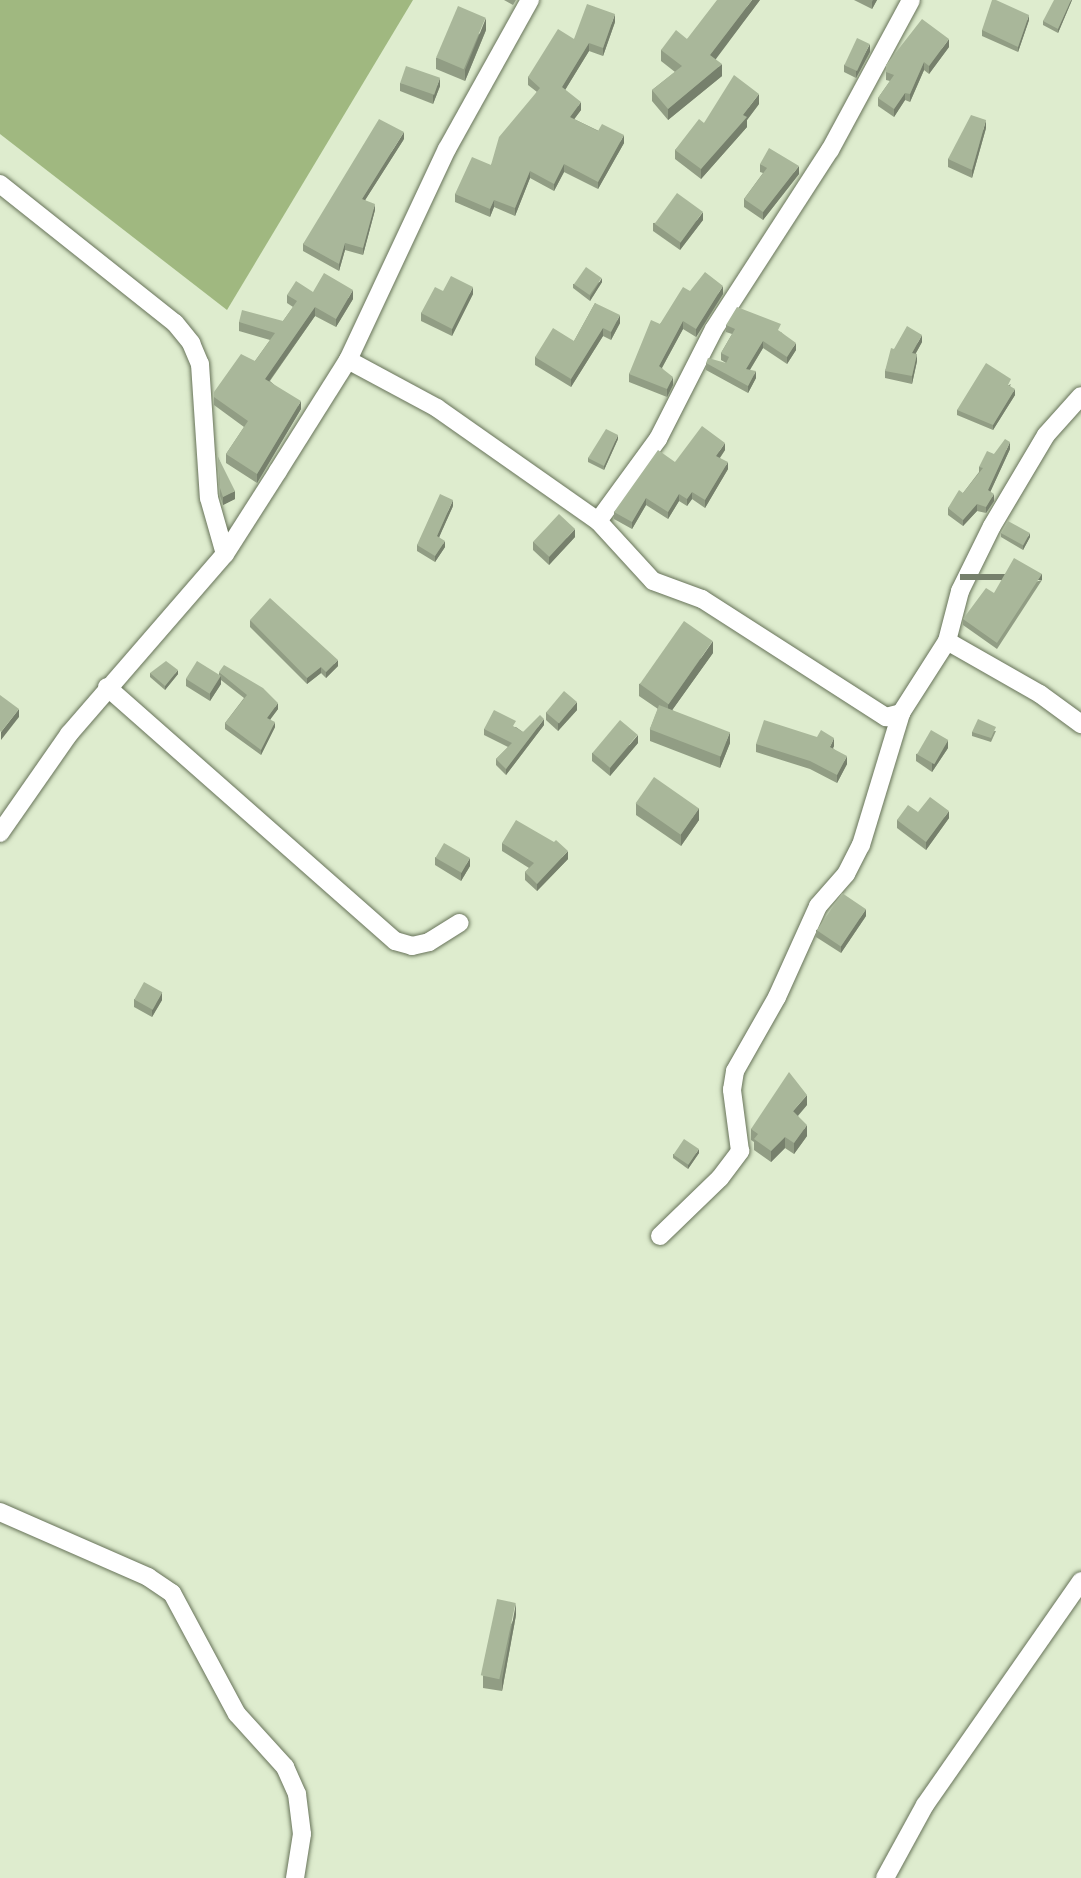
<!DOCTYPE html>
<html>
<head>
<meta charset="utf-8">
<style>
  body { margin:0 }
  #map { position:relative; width:1081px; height:1878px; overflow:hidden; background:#deecce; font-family:"PT Sans Narrow",sans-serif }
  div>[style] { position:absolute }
  .forest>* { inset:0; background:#a0b880 }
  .roads { filter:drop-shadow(0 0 2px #677359) drop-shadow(0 0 2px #677359) }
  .street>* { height:18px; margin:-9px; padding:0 9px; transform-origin:9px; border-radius:9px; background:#fff }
  .wall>* { inset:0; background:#919d84 }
  .shaded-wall>* { inset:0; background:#76806c; transform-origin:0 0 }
  .building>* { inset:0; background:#a9b79a; transform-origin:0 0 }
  span { translate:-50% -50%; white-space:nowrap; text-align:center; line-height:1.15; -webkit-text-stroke:7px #ebf9db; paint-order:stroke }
</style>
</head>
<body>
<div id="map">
  <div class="forest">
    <i style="clip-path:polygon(0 0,413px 0,227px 310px,0 134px)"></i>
  </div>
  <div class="roads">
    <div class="street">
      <i style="left:0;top:184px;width:223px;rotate:38.5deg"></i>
      <i style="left:175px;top:323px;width:26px;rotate:51deg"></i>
      <i style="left:191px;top:343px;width:23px;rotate:67deg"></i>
      <i style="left:200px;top:364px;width:134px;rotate:86.2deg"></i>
      <i style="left:209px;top:498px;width:58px;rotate:74.1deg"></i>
      <i style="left:348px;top:360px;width:101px;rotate:28.3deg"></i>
      <i style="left:437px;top:408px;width:197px;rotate:35.1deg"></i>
      <i style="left:598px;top:521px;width:81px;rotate:47.5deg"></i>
      <i style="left:653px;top:581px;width:52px;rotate:20.2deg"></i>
      <i style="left:702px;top:599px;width:219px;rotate:32.7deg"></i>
      <i style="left:886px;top:717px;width:16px;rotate:-15deg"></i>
      <i style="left:901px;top:713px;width:85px;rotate:-57.4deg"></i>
      <i style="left:947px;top:641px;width:52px;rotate:-75.4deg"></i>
      <i style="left:960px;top:591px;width:72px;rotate:-63.8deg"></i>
      <i style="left:992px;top:526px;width:106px;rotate:-59.3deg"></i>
      <i style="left:1046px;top:435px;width:52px;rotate:-48.1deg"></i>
      <i style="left:598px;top:521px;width:102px;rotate:-53.8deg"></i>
      <i style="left:658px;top:439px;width:123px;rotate:-63deg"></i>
      <i style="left:714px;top:329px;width:213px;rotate:-57.1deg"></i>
      <i style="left:830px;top:150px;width:170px;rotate:-61.6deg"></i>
      <i style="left:947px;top:641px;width:107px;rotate:29.7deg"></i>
      <i style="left:1040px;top:694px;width:51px;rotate:36.2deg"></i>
      <i style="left:107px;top:687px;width:384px;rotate:41.4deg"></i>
      <i style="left:395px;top:941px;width:18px;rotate:16deg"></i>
      <i style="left:412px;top:946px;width:17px;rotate:-13deg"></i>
      <i style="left:429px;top:942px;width:36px;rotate:-32deg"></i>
      <i style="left:0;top:833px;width:121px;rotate:-55.1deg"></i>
      <i style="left:69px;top:734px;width:238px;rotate:-49.1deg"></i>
      <i style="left:225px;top:554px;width:98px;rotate:-57.4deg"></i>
      <i style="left:278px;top:471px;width:131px;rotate:-57.8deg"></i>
      <i style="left:348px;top:360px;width:233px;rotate:-64.9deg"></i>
      <i style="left:447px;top:149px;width:171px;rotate:-60.9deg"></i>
      <i style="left:660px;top:1236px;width:83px;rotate:-44deg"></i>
      <i style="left:720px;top:1178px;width:34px;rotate:-53deg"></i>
      <i style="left:740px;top:1151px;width:62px;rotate:-97.5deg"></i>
      <i style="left:732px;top:1090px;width:19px;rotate:-81deg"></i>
      <i style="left:735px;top:1071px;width:85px;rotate:-60.4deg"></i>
      <i style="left:777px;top:997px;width:100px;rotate:-65.7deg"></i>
      <i style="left:818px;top:906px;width:43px;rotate:-48.8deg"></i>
      <i style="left:846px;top:874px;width:33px;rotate:-63deg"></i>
      <i style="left:861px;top:845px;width:138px;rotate:-73.1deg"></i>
      <i style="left:0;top:1512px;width:162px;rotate:23.7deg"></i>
      <i style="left:148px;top:1577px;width:29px;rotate:34deg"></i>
      <i style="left:172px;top:1593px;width:137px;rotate:61.8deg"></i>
      <i style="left:237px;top:1714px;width:72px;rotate:47.8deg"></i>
      <i style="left:285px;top:1767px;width:30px;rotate:66deg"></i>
      <i style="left:297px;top:1794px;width:40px;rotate:82.9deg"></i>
      <i style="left:302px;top:1834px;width:45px;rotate:99deg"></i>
      <i style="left:885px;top:1878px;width:83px;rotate:-61.3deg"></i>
      <i style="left:925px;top:1805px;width:273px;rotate:-55.1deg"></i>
    </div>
  </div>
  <div class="wall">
    <i style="clip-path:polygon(504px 0,516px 0,513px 5px)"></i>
    <i style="clip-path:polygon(760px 0,715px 59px,722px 76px,668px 120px,652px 101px,652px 90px,675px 72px,661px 61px,661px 50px,687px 39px)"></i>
    <i style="clip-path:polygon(854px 0,877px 0,872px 9px)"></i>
    <i style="clip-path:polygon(1072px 0,1058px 33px,1043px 25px,1043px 21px)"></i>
    <i style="clip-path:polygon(1029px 20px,1018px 52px,982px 36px,982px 30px)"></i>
    <i style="clip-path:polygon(615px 22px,603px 56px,589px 51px,565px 90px,581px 110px,574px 119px,624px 143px,598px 189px,564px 172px,554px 191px,530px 178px,515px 216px,494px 207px,490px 217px,455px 202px,455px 194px,491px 165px,537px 92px,528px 85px,528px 77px,574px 39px)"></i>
    <i style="clip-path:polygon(486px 30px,465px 81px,436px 69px,436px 58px)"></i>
    <i style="clip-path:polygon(949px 47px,929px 74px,924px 70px,910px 102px,905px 100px,894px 117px,878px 106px,878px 98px,890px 81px,886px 80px,886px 65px)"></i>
    <i style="clip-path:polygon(870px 52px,856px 78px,844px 72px,844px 65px)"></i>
    <i style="clip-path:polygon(400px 83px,440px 86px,433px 104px,400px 91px)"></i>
    <i style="clip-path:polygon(759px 104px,747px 120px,747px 127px,701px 179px,675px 159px,675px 150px,704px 123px)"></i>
    <i style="clip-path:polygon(986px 128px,972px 178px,948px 167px,948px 159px)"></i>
    <i style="clip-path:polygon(404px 139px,365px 200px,375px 210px,363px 255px,345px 250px,339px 271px,303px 251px,303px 244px)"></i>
    <i style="clip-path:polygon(760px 164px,799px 174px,763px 220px,744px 207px,744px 199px,763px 173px,760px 172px)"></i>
    <i style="clip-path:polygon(703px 220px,680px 250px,653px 231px,653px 223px)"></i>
    <i style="clip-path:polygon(602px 282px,590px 301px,573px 288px,573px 284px)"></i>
    <i style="clip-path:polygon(443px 291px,473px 294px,452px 336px,421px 321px,421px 313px)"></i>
    <i style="clip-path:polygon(690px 291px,723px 294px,696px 337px,683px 329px,662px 368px,673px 385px,667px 397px,629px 382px,629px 374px,660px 324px)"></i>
    <i style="clip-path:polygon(313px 292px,353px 299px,336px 327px,315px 316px,270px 381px,301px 409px,257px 483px,226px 463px,226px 454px,244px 427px,214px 405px,214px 397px,255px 361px,270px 340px,239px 331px,239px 322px,283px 321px,293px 307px,287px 303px,287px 295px)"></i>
    <i style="clip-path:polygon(595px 303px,620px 323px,611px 340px,603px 336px,571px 387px,535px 365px,535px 357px,574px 341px)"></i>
    <i style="clip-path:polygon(726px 325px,781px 332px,796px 350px,787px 364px,763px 348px,750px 370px,756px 378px,748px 393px,706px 370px,706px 363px,726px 363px,721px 360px,721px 353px,732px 334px,726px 332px)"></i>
    <i style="clip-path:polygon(922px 342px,916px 353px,917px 361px,912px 384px,885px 378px,885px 371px,894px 349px)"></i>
    <i style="clip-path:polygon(1011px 384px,1010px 386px,1015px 395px,993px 430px,957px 415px,957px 410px)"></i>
    <i style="clip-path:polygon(618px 439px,604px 470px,588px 462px,588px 458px)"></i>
    <i style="clip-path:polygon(1010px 449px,990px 492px,994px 501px,986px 513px,977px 511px,963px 526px,948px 515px,948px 508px,963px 493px,979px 472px,979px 467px,994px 454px)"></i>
    <i style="clip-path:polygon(725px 450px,720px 458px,728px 469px,705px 508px,692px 499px,687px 506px,679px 501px,668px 519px,646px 505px,632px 529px,614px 519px,614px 512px,675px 462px)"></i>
    <i style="clip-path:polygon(218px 457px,235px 499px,223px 505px,220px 496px)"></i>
    <i style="clip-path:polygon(453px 506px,439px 537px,445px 547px,435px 562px,417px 551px,417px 545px)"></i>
    <i style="clip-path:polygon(1001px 533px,1030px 537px,1023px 550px,1001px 537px)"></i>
    <i style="clip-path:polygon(575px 537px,549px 565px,533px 550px,533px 542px)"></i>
    <i style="clip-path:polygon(1042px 580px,997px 649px,963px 625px,963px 619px,994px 593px)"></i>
    <i style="clip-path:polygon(250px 620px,338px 666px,326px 678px,321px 673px,307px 684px,250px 627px)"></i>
    <i style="clip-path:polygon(713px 653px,672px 710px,730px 743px,720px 768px,650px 741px,650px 729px,658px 709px,639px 696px,639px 684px)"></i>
    <i style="clip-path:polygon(219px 672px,278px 709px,270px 719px,275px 727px,261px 755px,225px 729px,225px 723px,244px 698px,221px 680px,221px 684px,210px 701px,186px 686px,186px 679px,219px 675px)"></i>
    <i style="clip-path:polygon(150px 673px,178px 674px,165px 690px,150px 677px)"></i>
    <i style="clip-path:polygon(577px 710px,558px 731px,546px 720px,546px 712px)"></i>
    <i style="clip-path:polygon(544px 725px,506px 775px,496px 765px,496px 759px,508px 747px,484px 735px,484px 729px,516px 727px,523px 732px)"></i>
    <i style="clip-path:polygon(996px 731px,991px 742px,972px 736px,972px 732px)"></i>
    <i style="clip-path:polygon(638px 743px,610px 776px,592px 761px,592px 753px)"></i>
    <i style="clip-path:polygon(756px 744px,834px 746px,833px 748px,847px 764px,837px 783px,810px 769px,756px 752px)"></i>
    <i style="clip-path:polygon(948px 748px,932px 772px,916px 761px,916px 754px)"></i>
    <i style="clip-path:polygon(636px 803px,699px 820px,681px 846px,636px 815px)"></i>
    <i style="clip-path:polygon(918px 812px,949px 818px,926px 850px,897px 828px,897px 820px)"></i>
    <i style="clip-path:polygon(502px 843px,568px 859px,537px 891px,525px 880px,525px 872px,529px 868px,502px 851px)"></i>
    <i style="clip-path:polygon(435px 857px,470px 866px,461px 881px,435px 865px)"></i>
    <i style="clip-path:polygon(866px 916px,841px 953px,816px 937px,816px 930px)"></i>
    <i style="clip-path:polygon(134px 999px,162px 1000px,152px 1017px,134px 1007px)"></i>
    <i style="clip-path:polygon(807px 1105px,798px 1116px,807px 1136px,794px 1154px,785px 1148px,771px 1162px,754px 1150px,754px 1142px,751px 1140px,751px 1129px)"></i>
    <i style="clip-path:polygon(699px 1153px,688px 1169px,673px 1158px,673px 1154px)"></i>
    <i style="clip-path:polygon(516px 1615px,502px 1691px,483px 1688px,483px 1676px)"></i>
  </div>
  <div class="shaded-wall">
    <i style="clip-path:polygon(752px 0,760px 0,710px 67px,710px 55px)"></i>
    <i style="clip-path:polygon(873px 0,877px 0,872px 9px,872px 2px)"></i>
    <i style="clip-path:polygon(1071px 0,1072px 0,1058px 33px,1058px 29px)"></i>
    <i style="clip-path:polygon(615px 14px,615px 22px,603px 56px,603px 48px)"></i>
    <i style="clip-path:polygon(1029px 15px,1029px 20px,1018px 52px,1018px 47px)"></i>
    <i style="clip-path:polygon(486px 18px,486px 30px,465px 81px,465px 70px)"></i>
    <i style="clip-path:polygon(949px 39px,949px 47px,929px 74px,929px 66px)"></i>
    <i style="clip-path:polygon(589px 43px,589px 51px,562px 95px,562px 87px)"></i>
    <i style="clip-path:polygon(870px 44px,870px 52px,856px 78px,856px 70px)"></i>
    <i style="clip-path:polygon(924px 62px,924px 70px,910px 102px,910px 94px)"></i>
    <i style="clip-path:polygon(722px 64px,722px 76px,668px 120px,668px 109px)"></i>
    <i style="clip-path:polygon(440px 78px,440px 86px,433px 104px,433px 96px)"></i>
    <i style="clip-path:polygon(905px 93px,905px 100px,894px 117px,894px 109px)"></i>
    <i style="clip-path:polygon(759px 94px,759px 104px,747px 120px,747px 127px,701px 179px,701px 169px)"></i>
    <i style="clip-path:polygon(581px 102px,581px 110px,570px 125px,570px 117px)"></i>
    <i style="clip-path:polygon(986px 120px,986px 128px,972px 178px,972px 170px)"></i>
    <i style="clip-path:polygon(404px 132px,404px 139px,362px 205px,362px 199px)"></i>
    <i style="clip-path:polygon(624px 135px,624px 143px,598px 189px,598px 182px)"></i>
    <i style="clip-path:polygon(564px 164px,564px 172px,554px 191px,554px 184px)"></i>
    <i style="clip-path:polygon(799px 166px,799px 174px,763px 220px,763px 212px)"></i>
    <i style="clip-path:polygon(530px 171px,530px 178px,515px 216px,515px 208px)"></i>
    <i style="clip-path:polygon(494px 200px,494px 207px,490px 217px,490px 209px)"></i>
    <i style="clip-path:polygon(375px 204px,375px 210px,363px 255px,363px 248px)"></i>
    <i style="clip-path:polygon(703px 212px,703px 220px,680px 250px,680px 243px)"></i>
    <i style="clip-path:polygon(345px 243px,345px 250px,339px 271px,339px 264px)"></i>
    <i style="clip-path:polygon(602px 278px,602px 282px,590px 301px,590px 297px)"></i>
    <i style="clip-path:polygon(723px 286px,723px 294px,696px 337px,696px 329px)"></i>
    <i style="clip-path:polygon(473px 287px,473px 294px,452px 336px,452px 329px)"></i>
    <i style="clip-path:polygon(353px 290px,353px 299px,336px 327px,336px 319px)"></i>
    <i style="clip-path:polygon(315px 307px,315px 316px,265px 387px,265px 379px)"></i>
    <i style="clip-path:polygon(620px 315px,620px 323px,611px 340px,611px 332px)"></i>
    <i style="clip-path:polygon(683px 321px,683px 329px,659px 373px,659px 366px)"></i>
    <i style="clip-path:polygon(603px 328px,603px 336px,571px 387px,571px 379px)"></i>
    <i style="clip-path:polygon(922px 335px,922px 342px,912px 360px,912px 353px)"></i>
    <i style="clip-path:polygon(763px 341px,763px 348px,746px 376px,746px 369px)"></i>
    <i style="clip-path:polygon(796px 343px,796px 350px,787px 364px,787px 357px)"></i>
    <i style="clip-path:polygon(917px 354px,917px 361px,912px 384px,912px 376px)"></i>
    <i style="clip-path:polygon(756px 371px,756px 378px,748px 393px,748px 386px)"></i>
    <i style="clip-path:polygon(673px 377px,673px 385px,667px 397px,667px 389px)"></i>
    <i style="clip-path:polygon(1015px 389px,1015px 395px,993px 430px,993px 425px)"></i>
    <i style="clip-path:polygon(301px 401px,301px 409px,257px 483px,257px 474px)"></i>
    <i style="clip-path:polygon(618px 435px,618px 439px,604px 470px,604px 466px)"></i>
    <i style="clip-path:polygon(1010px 442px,1010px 449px,988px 497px,988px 490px)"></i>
    <i style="clip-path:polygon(725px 443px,725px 450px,716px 463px,716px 456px)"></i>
    <i style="clip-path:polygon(728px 462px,728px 469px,705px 508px,705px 500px)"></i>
    <i style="clip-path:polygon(235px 491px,235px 499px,223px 505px,223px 497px)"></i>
    <i style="clip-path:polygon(692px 492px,692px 499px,687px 506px,687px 499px)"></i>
    <i style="clip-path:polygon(679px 494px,679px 501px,668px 519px,668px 512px)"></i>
    <i style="clip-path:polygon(994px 494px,994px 501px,986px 513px,986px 507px)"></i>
    <i style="clip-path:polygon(646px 498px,646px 505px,632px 529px,632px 522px)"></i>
    <i style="clip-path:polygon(453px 500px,453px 506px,437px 542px,437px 536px)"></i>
    <i style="clip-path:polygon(977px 504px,977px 511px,963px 526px,963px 520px)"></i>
    <i style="clip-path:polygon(575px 529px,575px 537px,549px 565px,549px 557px)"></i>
    <i style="clip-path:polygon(1030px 533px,1030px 537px,1023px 550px,1023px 546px)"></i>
    <i style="clip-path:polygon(445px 541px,445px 547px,435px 562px,435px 556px)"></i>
    <i style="left:1042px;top:574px;width:6px;height:82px;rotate:90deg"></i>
    <i style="clip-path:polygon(713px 641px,713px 653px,668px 716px,668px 705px)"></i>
    <i style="clip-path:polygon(338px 660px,338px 666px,326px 678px,326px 672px)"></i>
    <i style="clip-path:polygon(321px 667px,321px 673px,307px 684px,307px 678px)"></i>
    <i style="clip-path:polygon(178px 670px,178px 674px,165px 690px,165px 686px)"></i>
    <i style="clip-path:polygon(221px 676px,221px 684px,210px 701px,210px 693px)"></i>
    <i style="clip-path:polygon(577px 702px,577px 710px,558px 731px,558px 723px)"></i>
    <i style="clip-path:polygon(278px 703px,278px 709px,267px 724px,267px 718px)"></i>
    <i style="clip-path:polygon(19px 709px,19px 717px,1px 740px,1px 732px)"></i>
    <i style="clip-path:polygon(544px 719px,544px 725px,506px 775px,506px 769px)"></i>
    <i style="clip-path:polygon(275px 722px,275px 727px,261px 755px,261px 750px)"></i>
    <i style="clip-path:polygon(730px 732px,730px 743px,720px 768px,720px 756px)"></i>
    <i style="clip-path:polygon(638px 735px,638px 743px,610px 776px,610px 768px)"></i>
    <i style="clip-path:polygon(834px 738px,834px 746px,830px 754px,830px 747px)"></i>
    <i style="clip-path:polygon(948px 740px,948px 748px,932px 772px,932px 764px)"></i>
    <i style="clip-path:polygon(847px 756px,847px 764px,837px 783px,837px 775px)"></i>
    <i style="clip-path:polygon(699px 808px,699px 820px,681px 846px,681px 834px)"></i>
    <i style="clip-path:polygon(949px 811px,949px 818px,926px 850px,926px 842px)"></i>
    <i style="clip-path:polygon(568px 851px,568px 859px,537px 891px,537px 884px)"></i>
    <i style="clip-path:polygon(470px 858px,470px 866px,461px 881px,461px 873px)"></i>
    <i style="clip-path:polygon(866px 909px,866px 916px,841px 953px,841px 946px)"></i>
    <i style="clip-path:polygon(162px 992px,162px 1000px,152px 1017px,152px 1010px)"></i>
    <i style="clip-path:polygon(807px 1095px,807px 1105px,793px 1121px,793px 1111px)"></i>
    <i style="clip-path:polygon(807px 1125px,807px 1136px,794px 1154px,794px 1143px)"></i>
    <i style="clip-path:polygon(785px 1137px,785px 1148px,771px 1162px,771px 1151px)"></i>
    <i style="clip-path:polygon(699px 1149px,699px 1153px,688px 1169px,688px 1165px)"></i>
    <i style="clip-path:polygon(516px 1603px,516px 1615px,502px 1691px,502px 1680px)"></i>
  </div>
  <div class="building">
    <i style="clip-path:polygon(717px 0,752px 0,710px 55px,722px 64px,668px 109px,652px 90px,682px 66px,661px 50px,676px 30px,687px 39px)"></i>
    <i style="clip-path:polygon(992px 0,996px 0,1029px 15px,1018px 47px,982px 30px)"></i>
    <i style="clip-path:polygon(1054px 0,1071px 0,1058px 29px,1043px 21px)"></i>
    <i style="clip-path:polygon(587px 4px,615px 14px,603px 48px,589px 43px,562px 87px,581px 102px,570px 117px,598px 131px,602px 124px,624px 135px,598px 182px,564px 164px,554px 184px,530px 171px,515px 208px,494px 200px,490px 209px,455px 194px,472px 157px,491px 165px,499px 137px,540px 88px,528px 77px,558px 29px,574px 39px)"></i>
    <i style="left:458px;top:6px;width:30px;height:56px;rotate:23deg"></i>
    <i style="clip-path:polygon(922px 19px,949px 39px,929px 66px,924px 62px,910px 94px,905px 93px,894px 109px,878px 98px,894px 75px,886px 72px,886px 65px)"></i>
    <i style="left:857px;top:38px;width:14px;height:30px;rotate:25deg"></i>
    <i style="left:406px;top:66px;width:36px;height:18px;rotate:19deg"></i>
    <i style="clip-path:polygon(734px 75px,759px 94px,743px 115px,747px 117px,701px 169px,675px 150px,699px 119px,704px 123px)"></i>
    <i style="clip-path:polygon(971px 115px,986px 120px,972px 170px,948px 159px)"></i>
    <i style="clip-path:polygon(379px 119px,404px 132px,362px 199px,375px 204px,363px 248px,345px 243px,339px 264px,303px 244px)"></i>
    <i style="clip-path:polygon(769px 148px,799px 166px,763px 212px,744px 199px,767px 168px,760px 164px)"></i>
    <i style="left:677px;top:193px;width:32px;height:38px;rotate:36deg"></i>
    <i style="left:586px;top:267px;width:19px;height:21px;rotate:35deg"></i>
    <i style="clip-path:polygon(705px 272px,723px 286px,696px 329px,683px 321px,659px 366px,673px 377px,667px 389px,629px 374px,651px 320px,660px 324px,683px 287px,690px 291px)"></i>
    <i style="clip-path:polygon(324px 273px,353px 290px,336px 319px,315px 307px,265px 379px,301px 401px,257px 474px,226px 454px,248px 421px,214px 397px,214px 392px,241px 354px,255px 361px,275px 333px,239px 322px,242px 310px,283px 321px,297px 301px,287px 295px,296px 281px,313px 292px)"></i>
    <i style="clip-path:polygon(451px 276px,473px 287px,452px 329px,421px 313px,435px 287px,443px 291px)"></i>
    <i style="clip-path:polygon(595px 303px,620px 315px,611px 332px,603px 328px,571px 379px,535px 357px,553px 328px,574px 341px)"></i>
    <i style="clip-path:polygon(737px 307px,781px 324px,778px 330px,796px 343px,787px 357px,763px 341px,746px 369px,756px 371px,748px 386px,706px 363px,708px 358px,726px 363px,729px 357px,721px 353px,735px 329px,726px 325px)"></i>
    <i style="clip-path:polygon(907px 326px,922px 335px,912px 353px,917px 354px,912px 376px,885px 371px,891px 348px,894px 349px)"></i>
    <i style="clip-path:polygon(986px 363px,1011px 379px,1008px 385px,1015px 389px,993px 425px,957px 410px)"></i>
    <i style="clip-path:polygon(702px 426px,725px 443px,716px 456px,728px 462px,705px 500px,692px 492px,687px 499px,679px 494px,668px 512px,646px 498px,632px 522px,614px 512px,658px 450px,675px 462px)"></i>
    <i style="clip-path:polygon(606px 429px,618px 435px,604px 466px,588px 458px)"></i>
    <i style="clip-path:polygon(1005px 439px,1010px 442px,988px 490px,994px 494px,986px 507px,977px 504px,963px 520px,948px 508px,959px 490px,963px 493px,983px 468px,979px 467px,987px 451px,994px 454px)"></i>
    <i style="clip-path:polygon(218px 457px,235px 491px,223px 497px,220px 488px)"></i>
    <i style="clip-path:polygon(440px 494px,453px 500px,437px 536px,445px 541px,435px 556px,417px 545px)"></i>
    <i style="left:559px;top:514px;width:22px;height:38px;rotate:43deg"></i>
    <i style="left:1008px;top:521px;width:25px;height:14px;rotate:29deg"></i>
    <i style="clip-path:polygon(1014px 558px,1042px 574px,997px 643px,963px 619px,986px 588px,994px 593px)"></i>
    <i style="clip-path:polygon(270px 598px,338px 660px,326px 672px,321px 667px,307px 678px,250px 620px)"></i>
    <i style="left:684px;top:621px;width:35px;height:77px;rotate:35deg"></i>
    <i style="clip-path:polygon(166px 661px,178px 670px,165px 686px,150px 673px)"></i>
    <i style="left:197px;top:661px;width:28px;height:21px;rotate:32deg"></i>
    <i style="clip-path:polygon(224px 665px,263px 688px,278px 703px,267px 718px,275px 722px,261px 750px,225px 723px,247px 695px,219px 672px)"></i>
    <i style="left:564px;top:691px;width:17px;height:28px;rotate:40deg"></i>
    <i style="clip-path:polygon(0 695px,19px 709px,1px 732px,0 731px)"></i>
    <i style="left:659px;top:705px;width:76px;height:26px;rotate:21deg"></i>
    <i style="clip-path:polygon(494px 710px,516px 721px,513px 726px,523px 732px,540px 715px,544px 719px,506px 769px,496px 759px,512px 743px,484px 729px)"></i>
    <i style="clip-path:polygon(978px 719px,996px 727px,991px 738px,972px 732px)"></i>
    <i style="left:620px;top:720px;width:23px;height:43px;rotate:40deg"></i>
    <i style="clip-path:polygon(764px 720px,817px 737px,821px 730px,834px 738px,830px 747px,847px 756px,837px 775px,810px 761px,756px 744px)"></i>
    <i style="left:931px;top:730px;width:20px;height:28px;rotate:30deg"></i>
    <i style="left:654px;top:777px;width:55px;height:32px;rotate:35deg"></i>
    <i style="clip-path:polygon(930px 797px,949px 811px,926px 842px,897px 820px,908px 805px,918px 812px)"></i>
    <i style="clip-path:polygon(516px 820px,554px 842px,556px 840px,568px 851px,537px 884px,525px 872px,534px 863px,502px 843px)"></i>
    <i style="left:444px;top:843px;width:30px;height:17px;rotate:30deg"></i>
    <i style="left:842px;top:893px;width:29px;height:45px;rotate:34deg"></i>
    <i style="left:144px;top:982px;width:21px;height:20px;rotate:29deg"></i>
    <i style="clip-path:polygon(789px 1072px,807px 1095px,793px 1111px,807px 1125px,794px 1143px,785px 1137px,771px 1151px,754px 1139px,758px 1134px,751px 1129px)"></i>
    <i style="left:684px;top:1139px;width:18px;height:19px;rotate:34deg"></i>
    <i style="left:497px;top:1599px;width:19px;height:78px;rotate:12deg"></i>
  </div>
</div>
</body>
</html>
